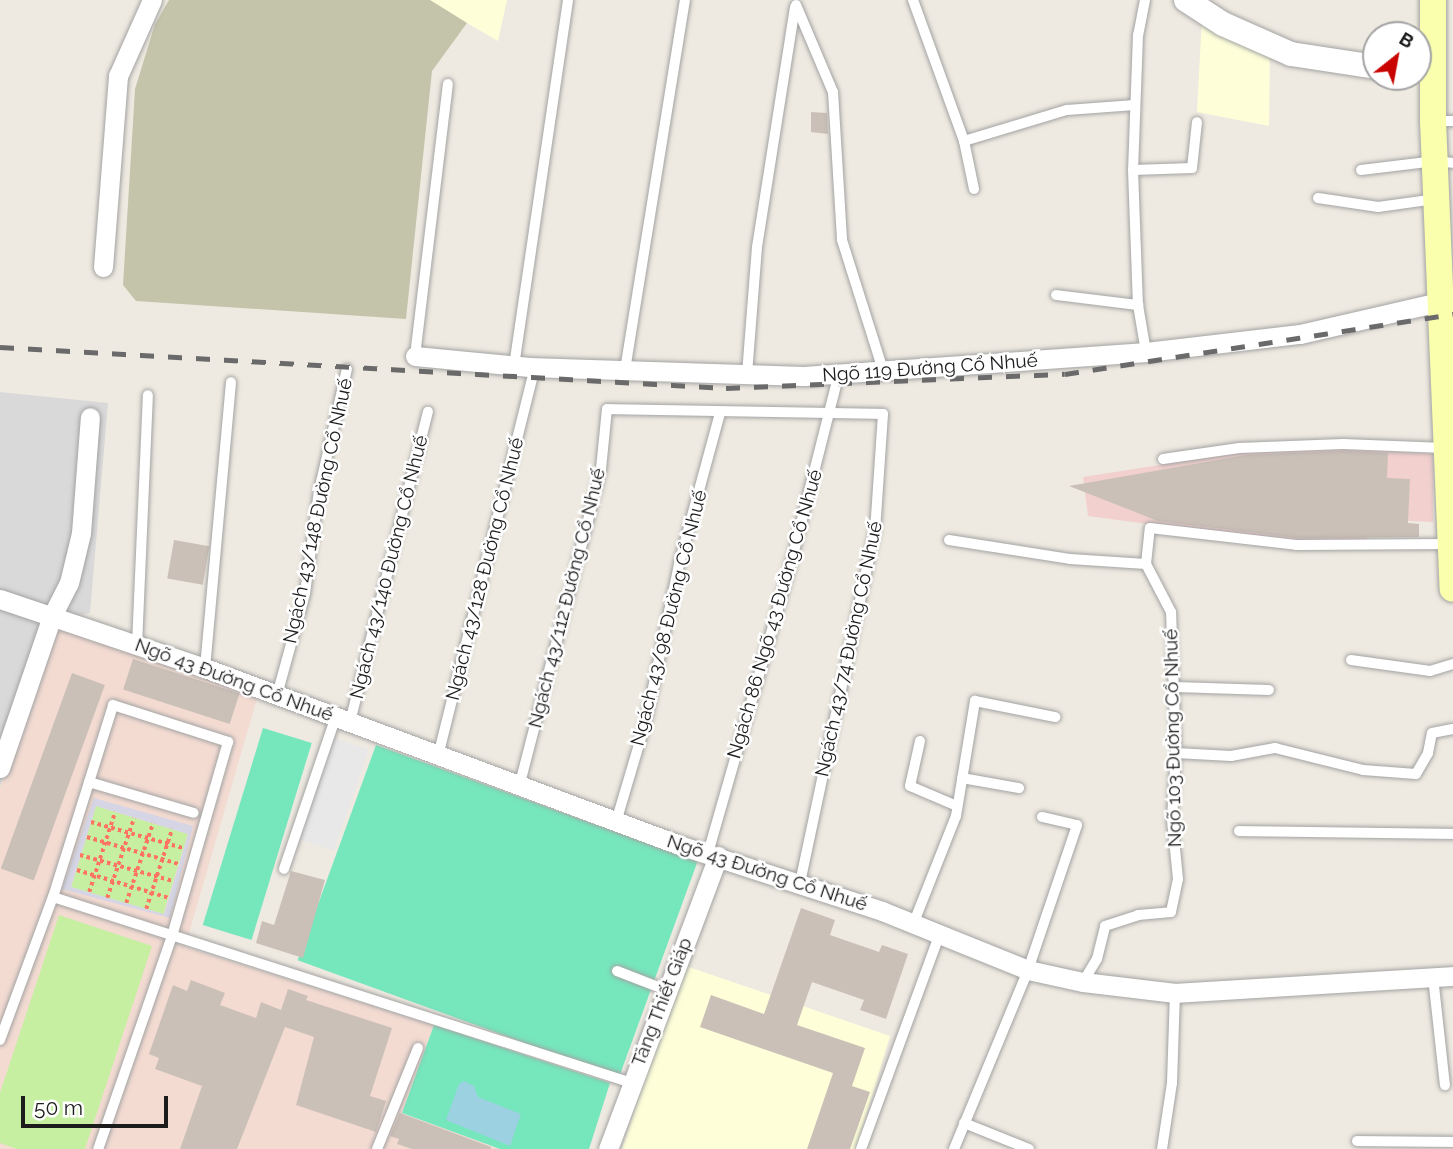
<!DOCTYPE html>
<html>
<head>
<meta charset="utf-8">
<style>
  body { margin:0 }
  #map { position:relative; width:1453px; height:1149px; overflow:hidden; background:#efeae1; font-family:Raleway,sans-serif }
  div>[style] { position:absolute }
  .residential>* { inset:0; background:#dad9d9 }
  .commercial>* { inset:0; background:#f2d0ce }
  .education>* { inset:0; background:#feffd9 }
  .military>* { inset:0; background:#f3dbd2 }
  .construction>* { inset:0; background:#c4c4ab }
  .grass>* { inset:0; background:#c6efa1; transform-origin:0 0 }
  .pitch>* { inset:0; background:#76e6bd; transform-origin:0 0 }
  .parking>* { inset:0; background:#e8e8e8; transform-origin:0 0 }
  .plaza>* { inset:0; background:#d5d5e5 }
  .water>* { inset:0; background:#9cd1e1 }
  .building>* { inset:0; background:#cbc0b7; transform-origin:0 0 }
  .path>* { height:3.5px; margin-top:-1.75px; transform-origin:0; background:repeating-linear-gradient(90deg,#ff7461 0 3.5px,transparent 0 7px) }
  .roads { filter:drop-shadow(0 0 2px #a3a3a3) drop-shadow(0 0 2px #a3a3a3) }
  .service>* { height:10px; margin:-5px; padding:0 5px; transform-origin:5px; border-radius:5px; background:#fff }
  .minor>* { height:19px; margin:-9.5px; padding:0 9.5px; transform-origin:9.5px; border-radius:9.5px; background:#fff }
  .tertiary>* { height:24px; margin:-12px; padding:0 12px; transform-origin:12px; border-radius:12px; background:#fff }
  .secondary>* { height:26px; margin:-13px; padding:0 13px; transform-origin:13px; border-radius:13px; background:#faffae }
  .rail>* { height:5px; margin-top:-2.5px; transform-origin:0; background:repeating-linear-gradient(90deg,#6a6a6a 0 14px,transparent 0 28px) }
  span { translate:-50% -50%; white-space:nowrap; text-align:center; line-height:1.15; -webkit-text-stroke:5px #fff; paint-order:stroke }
  .street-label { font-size:19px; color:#1c1c1c }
  .north { position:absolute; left:1362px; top:21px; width:70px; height:70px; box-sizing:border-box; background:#fff; border:2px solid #a4a4a4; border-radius:50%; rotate:31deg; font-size:19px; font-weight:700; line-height:28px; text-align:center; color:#1c1c1c }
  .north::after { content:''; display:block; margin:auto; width:24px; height:32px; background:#c80300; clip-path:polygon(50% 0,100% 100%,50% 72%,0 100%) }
  .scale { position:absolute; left:21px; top:1096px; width:147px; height:32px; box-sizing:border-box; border:4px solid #1c1c1c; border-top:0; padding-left:9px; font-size:21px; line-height:24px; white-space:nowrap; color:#1c1c1c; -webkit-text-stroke:5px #fff; paint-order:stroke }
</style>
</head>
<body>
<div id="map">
  <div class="residential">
    <i style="clip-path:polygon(0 392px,108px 403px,90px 613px,53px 622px,0 788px)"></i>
  </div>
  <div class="commercial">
    <i style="clip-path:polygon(1313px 447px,1433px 454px,1433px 522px,1369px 519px,1367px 543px,1259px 539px,1088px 516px,1083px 477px,1262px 449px)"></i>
  </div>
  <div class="education">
    <i style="clip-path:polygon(430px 0,507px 0,498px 41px,467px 23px)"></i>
    <i style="clip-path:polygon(1202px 18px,1270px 51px,1269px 126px,1197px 112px)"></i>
    <i style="clip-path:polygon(683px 965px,890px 1036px,856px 1149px,622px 1149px)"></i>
  </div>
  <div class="military">
    <i style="clip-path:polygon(54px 622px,258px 695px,185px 947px,434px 1025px,402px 1113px,500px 1149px,0 1149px,0 788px)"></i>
  </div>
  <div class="construction">
    <i style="clip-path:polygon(169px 0,430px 0,467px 23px,432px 71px,406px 319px,136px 301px,123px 285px,135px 89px,155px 24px)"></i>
  </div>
  <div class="grass">
    <i style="left:96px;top:806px;width:96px;height:85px;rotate:17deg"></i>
    <i style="clip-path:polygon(59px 915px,152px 946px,85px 1149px,17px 1149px,0 1143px,0 1093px)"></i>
  </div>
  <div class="pitch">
    <i style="left:263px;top:728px;width:51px;height:206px;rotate:17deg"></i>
    <i style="left:376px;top:745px;width:342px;height:229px;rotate:20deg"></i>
    <i style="clip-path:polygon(434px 1025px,610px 1083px,589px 1149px,500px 1149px,402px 1113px)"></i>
  </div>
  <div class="parking">
    <i style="left:332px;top:737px;width:39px;height:107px;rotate:19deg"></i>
  </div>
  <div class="plaza">
    <i style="clip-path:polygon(evenodd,94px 798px,193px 826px,170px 918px,62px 889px,94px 798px,96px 806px,188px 834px,164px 914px,71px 887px,96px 806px)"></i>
  </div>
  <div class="water">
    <i style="clip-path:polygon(464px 1081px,474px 1086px,478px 1097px,521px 1114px,510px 1146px,446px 1120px,459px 1084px)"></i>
  </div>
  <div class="building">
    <i style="clip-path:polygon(811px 112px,827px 113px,828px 134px,811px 132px)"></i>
    <i style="clip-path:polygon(1343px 451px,1388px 453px,1387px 478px,1410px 479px,1408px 523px,1419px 524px,1419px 537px,1298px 538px,1158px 521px,1069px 486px,1246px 455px)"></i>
    <i style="left:174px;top:540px;width:36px;height:39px;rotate:10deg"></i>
    <i style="left:133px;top:659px;width:112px;height:32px;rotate:18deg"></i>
    <i style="left:72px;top:673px;width:35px;height:208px;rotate:20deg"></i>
    <i style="clip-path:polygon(291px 871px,325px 880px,303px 958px,256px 943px,262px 921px,274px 925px)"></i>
    <i style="clip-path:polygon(801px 908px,835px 920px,830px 935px,879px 952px,882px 945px,908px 954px,886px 1019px,860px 1010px,864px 1000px,812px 982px,797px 1025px,865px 1048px,852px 1086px,870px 1092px,850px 1149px,807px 1149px,833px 1073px,700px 1027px,711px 995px,764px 1014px)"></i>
    <i style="clip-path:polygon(191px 980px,225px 993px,220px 1005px,256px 1018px,261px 1002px,281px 1010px,288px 989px,308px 996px,306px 1000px,392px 1028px,370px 1096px,386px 1101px,376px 1132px,296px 1105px,314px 1037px,285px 1027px,237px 1149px,180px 1149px,202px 1086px,155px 1069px,159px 1058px,149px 1054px,173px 985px,187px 991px)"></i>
    <i style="clip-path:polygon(400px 1113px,491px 1147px,491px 1149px,412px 1149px,397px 1144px,399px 1139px,390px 1136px)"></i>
  </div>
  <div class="path">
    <i style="left:91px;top:822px;width:96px;rotate:15.8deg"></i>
    <i style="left:87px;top:837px;width:96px;rotate:16.4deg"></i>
    <i style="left:80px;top:855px;width:97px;rotate:15.6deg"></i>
    <i style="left:77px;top:870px;width:96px;rotate:16.9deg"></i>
    <i style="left:89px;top:892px;width:84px;rotate:-72deg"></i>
    <i style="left:107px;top:898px;width:84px;rotate:-71.4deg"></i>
    <i style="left:126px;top:903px;width:84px;rotate:-71.4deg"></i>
    <i style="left:146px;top:909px;width:84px;rotate:-72deg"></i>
  </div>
  <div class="roads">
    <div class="service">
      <i style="left:913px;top:0;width:150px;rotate:70.1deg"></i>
      <i style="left:964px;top:141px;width:49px;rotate:78.2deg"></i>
      <i style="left:1145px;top:0;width:36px;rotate:101deg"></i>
      <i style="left:1138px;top:35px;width:135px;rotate:92.1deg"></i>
      <i style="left:1133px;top:170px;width:135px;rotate:87.9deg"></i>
      <i style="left:1138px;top:305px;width:48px;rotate:80.3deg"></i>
      <i style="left:796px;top:5px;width:95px;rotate:67deg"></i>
      <i style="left:833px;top:92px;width:148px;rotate:86.5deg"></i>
      <i style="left:842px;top:240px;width:136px;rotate:72.5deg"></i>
      <i style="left:1433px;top:121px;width:20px"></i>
      <i style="left:964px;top:141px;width:108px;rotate:-16.8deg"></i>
      <i style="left:1067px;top:110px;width:68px;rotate:-4.2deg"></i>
      <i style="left:1133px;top:170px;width:59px;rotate:-1.9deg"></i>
      <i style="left:1192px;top:168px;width:46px;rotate:-83.8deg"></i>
      <i style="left:1361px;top:170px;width:75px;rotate:-6.9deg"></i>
      <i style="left:1435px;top:161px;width:18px;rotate:6deg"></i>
      <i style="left:1318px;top:198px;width:61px;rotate:8.5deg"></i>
      <i style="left:1378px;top:207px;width:59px;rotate:-7.9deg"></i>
      <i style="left:1056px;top:295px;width:83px;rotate:7deg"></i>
      <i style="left:415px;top:356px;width:274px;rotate:-83.1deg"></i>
      <i style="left:514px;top:366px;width:370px;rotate:-81.6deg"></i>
      <i style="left:625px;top:370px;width:375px;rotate:-80.8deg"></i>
      <i style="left:747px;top:374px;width:127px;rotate:-85.5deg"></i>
      <i style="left:757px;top:247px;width:243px;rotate:-81deg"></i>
      <i style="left:1163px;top:459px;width:77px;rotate:-8.2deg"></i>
      <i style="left:1239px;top:448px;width:104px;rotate:-2.2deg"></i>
      <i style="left:1343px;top:444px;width:102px;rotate:2.2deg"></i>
      <i style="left:949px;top:540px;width:122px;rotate:8.9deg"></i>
      <i style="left:1070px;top:559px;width:76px;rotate:3.8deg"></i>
      <i style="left:137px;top:645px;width:250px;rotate:-87.5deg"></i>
      <i style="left:1351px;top:660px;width:80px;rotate:7.9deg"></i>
      <i style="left:1430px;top:671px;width:24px;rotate:-17deg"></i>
      <i style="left:205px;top:668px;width:287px;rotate:-84.8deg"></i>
      <i style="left:1175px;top:687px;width:94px;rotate:1.8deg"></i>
      <i style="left:277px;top:695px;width:106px;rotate:-74.6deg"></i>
      <i style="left:305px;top:593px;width:103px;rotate:-82.2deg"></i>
      <i style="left:319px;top:491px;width:125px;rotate:-77.1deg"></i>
      <i style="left:350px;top:722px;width:320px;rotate:-75.9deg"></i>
      <i style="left:920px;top:741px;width:46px;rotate:102.5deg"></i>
      <i style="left:910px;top:786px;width:51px;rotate:23.1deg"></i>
      <i style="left:1176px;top:753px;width:55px;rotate:3.1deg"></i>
      <i style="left:1231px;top:756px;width:45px;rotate:-10.3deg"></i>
      <i style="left:1275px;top:748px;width:91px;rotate:14deg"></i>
      <i style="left:1363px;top:770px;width:53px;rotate:4.3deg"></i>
      <i style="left:1416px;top:774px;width:24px;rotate:-60deg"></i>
      <i style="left:1428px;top:753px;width:20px;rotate:-79deg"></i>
      <i style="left:1432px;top:733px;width:21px;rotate:-11deg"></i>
      <i style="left:438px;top:756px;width:388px;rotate:-76deg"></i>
      <i style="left:962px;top:778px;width:58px;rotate:10deg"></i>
      <i style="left:89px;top:782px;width:109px;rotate:16.4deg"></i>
      <i style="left:519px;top:787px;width:328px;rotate:-75.5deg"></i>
      <i style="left:601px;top:469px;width:60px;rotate:-84.3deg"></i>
      <i style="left:607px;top:409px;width:276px;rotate:1deg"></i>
      <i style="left:883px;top:414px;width:116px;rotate:93.9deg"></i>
      <i style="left:875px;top:530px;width:361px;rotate:102deg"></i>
      <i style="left:616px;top:822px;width:105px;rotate:-73.5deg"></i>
      <i style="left:646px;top:721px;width:160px;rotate:-78.1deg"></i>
      <i style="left:679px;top:564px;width:156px;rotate:-74.8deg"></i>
      <i style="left:1239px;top:831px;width:214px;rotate:0.8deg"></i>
      <i style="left:708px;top:853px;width:298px;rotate:-74deg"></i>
      <i style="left:790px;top:567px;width:200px;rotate:-75.8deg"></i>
      <i style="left:284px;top:869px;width:162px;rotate:-71.2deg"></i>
      <i style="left:53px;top:897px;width:608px;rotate:17.81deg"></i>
      <i style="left:914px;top:922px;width:114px;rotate:-68.4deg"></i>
      <i style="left:956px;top:816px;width:117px;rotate:-80.6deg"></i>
      <i style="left:975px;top:701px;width:82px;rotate:11.3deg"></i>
      <i style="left:617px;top:971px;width:53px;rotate:21.2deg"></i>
      <i style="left:1433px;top:977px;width:109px;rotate:83.7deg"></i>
      <i style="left:1083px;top:982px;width:27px;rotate:-59deg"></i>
      <i style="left:1097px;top:959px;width:34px;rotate:-76deg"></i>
      <i style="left:1105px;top:926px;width:35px;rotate:-18deg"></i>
      <i style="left:1138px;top:915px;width:33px;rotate:-5deg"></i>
      <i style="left:1171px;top:912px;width:34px;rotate:-78deg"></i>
      <i style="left:1178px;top:879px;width:60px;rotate:-95.7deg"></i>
      <i style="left:1172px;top:819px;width:66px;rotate:-86.5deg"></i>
      <i style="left:1176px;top:753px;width:141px;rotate:-92deg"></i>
      <i style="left:1171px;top:612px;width:54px;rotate:-117.5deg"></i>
      <i style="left:1146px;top:564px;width:36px;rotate:-84deg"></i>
      <i style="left:1150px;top:528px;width:147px;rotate:6.6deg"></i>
      <i style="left:1296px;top:545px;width:152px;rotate:-0.4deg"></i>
      <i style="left:0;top:1040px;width:153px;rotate:-69.7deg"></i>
      <i style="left:53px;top:897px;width:201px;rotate:-72.6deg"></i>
      <i style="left:113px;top:705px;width:121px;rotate:17.8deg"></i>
      <i style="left:228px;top:742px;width:199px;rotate:106.1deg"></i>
      <i style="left:173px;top:933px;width:229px;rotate:109.1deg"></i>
      <i style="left:964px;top:1123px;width:70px;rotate:21.8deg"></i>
      <i style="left:1357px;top:1141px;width:96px;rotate:0.6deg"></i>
      <i style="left:377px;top:1149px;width:109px;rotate:-67.9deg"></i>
      <i style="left:861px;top:1149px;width:230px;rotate:-69.9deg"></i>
      <i style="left:954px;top:1149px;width:194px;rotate:-67.5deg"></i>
      <i style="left:1028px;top:970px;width:153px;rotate:-71.3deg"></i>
      <i style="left:1077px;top:825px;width:36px;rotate:-167deg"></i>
      <i style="left:1162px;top:1149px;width:67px;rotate:-81.4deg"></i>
      <i style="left:1172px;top:1083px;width:90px;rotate:-88.1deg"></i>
    </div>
    <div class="minor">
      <i style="left:103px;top:267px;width:192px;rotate:-85.5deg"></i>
      <i style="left:118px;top:76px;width:83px;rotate:-65.9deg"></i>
      <i style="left:415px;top:356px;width:115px;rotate:5.5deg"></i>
      <i style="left:529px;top:367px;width:275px;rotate:1.9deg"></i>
      <i style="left:804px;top:376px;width:343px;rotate:-4deg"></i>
      <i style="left:1146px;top:352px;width:155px;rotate:-6.7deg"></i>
      <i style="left:1300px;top:334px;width:156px;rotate:-13deg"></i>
      <i style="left:0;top:599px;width:216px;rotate:18.6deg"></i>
      <i style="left:205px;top:668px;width:509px;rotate:20.46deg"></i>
      <i style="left:682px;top:846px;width:210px;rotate:18deg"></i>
      <i style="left:882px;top:911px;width:157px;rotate:22deg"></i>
      <i style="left:1028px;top:970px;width:56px;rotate:12.3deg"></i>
      <i style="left:1083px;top:982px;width:93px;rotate:6.8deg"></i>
      <i style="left:1175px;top:993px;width:279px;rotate:-3.5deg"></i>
      <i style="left:0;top:768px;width:161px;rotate:-71.1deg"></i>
      <i style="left:52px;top:616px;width:37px;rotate:-63deg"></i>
      <i style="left:69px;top:583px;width:51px;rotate:-76.5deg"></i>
      <i style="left:81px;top:533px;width:116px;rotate:-85.6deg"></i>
      <i style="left:608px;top:1149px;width:313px;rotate:-69.4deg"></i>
    </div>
    <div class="tertiary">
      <i style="left:1186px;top:0;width:44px;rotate:33deg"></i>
      <i style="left:1223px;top:24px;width:74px;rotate:23.8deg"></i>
      <i style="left:1291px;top:54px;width:86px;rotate:8.7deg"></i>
    </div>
    <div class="secondary">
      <i style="left:1433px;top:0;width:121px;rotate:90deg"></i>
      <i style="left:1433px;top:121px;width:468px;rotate:87.6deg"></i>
    </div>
  </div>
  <div class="rail">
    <i style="left:0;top:347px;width:727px;rotate:3.23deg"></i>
    <i style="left:726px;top:388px;width:339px;rotate:-2.4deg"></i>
    <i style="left:1065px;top:374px;width:393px;rotate:-8.8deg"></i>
  </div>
  <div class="street-label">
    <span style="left:930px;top:368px;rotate:-4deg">Ngõ 119 Đường Cổ Nhuế</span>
    <span style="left:318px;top:511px;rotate:-78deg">Ngách 43/148 Đường Cổ Nhuế</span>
    <span style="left:389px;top:567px;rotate:-76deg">Ngách 43/140 Đường Cổ Nhuế</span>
    <span style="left:485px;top:569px;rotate:-76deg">Ngách 43/128 Đường Cổ Nhuế</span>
    <span style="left:567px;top:598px;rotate:-76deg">Ngách 43/112 Đường Cổ Nhuế</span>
    <span style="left:775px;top:614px;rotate:-74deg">Ngách 86 Ngõ 43 Đường Cổ Nhuế</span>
    <span style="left:669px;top:618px;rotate:-76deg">Ngách 43/98 Đường Cổ Nhuế</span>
    <span style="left:849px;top:649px;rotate:-78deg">Ngách 43/74 Đường Cổ Nhuế</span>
    <span style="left:234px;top:680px;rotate:20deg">Ngõ 43 Đường Cổ Nhuế</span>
    <span style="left:1173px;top:738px;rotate:-91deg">Ngõ 103 Đường Cổ Nhuế</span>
    <span style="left:767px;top:873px;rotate:18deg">Ngõ 43 Đường Cổ Nhuế</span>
    <span style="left:662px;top:1002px;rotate:-69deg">Tăng Thiết Giáp</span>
  </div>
  <div class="north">B</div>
  <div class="scale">50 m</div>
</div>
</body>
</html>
